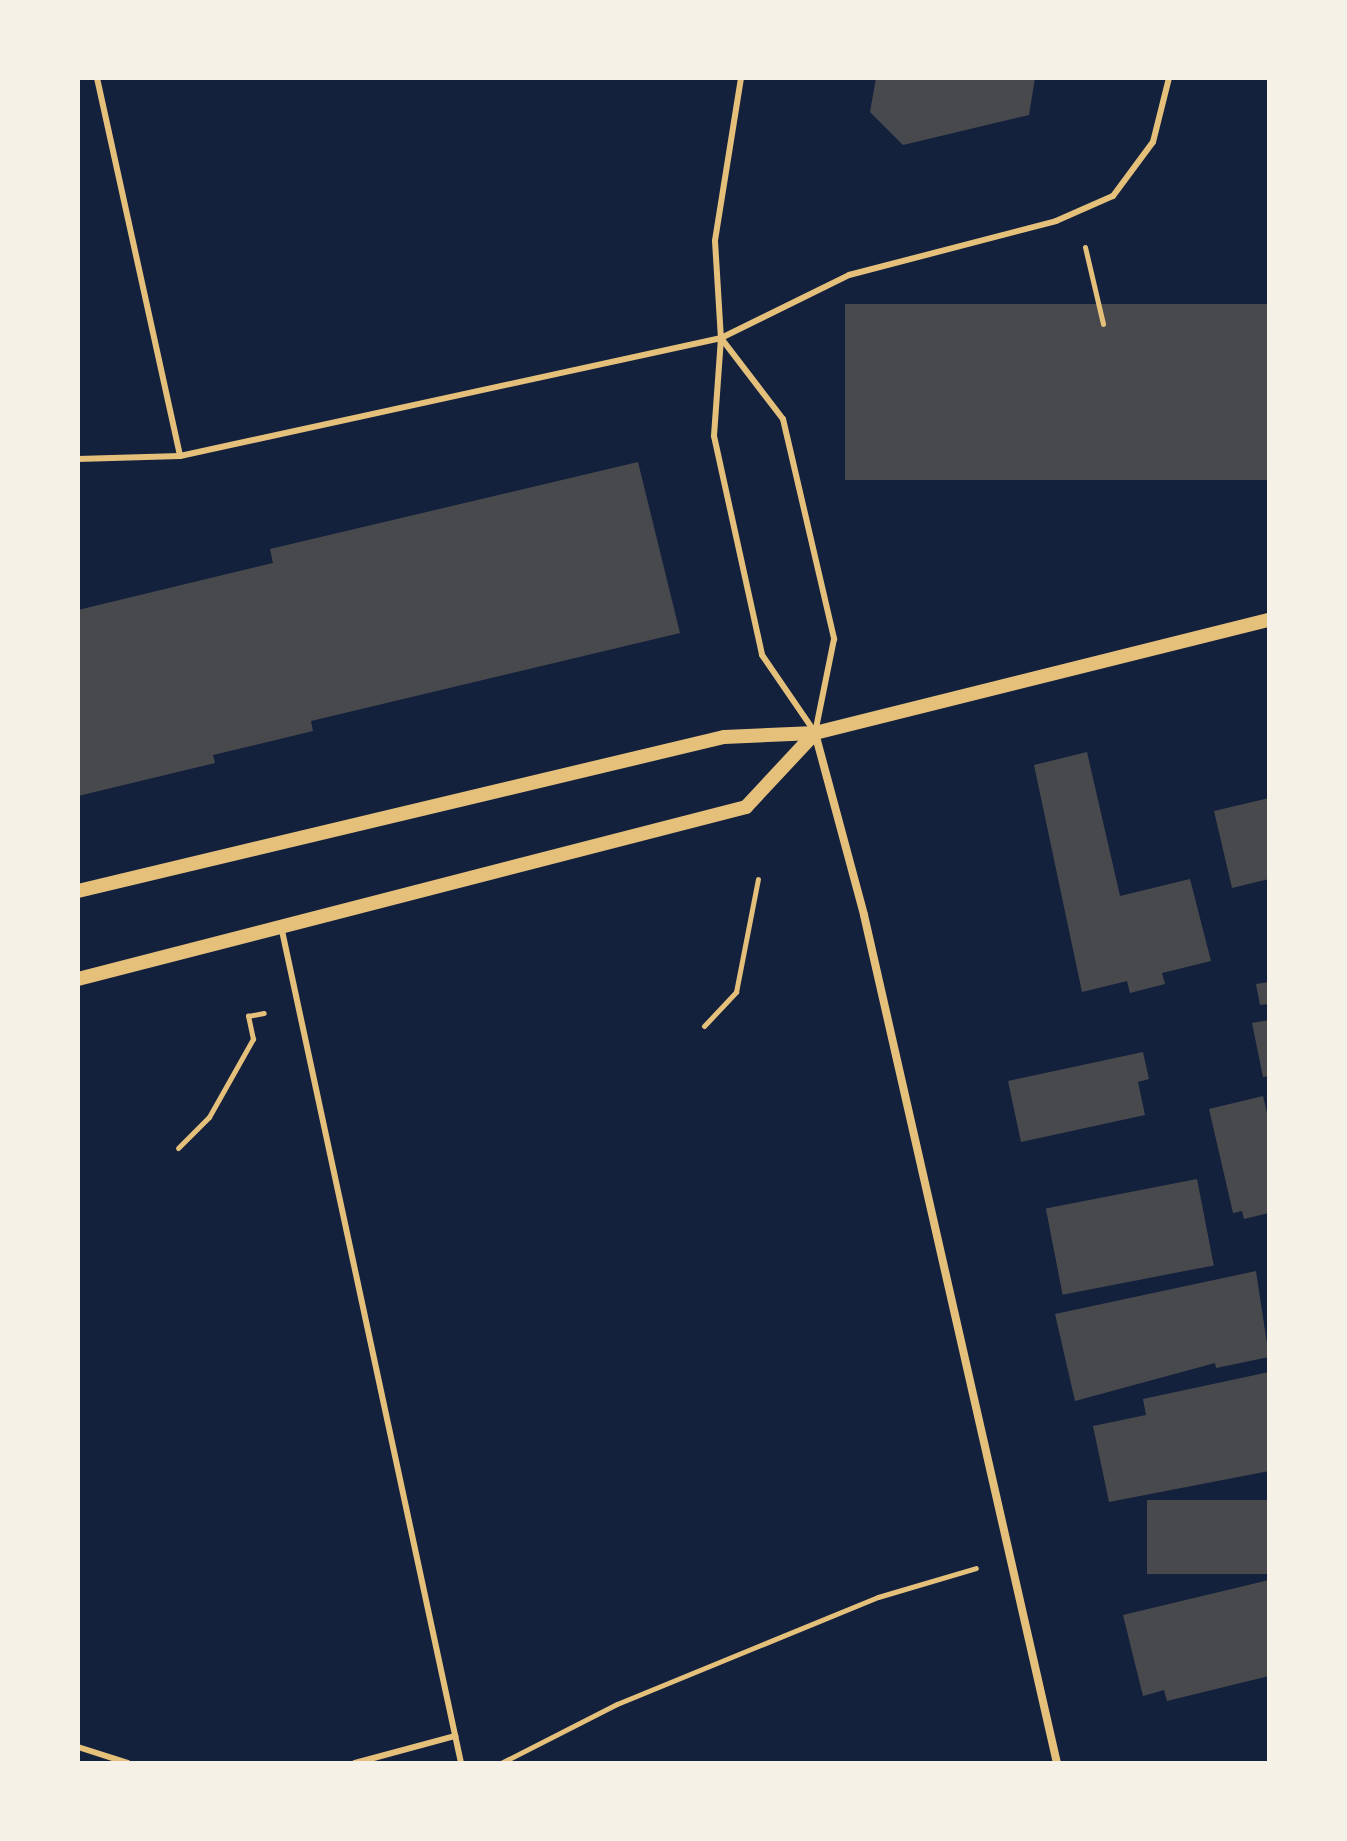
<!DOCTYPE html>
<html>
<head>
<meta charset="utf-8">
<style>
  body { margin:0 }
  #map { position:relative; width:1347px; height:1841px; overflow:hidden; background:#14213d; font-family:Poppins,sans-serif }
  div>[style] { position:absolute }
  .building>* { inset:0; background:#48494c; transform-origin:0 0 }
  .path>* { height:5px; margin:-2.5px; padding:0 2.5px; transform-origin:2.5px; border-radius:2.5px; background:#e5c07b }
  .service>* { height:6px; margin:-3px; padding:0 3px; transform-origin:3px; border-radius:3px; background:#e5c07b }
  .minor>* { height:8px; margin:-4px; padding:0 4px; transform-origin:4px; border-radius:4px; background:#e5c07b }
  .tertiary>* { height:14px; margin:-7px; padding:0 7px; transform-origin:7px; border-radius:7px; background:#e5c07b }
  span { translate:-50% -50%; white-space:nowrap; text-align:center; line-height:1.15; -webkit-text-stroke:7px #f6f1e7; paint-order:stroke }
  .frame { position:absolute; inset:0; border:80px solid #f6f1e7; pointer-events:none }
</style>
</head>
<body>
<div id="map">
  <div class="building">
    <i style="clip-path:polygon(876px 78px,1035px 78px,1029px 115px,903px 145px,870px 112px)"></i>
    <i style="left:1269px;top:304px;width:176px;height:424px;rotate:90deg"></i>
    <i style="clip-path:polygon(638px 462px,680px 633px,311px 721px,313px 731px,213px 755px,215px 763px,78px 796px,78px 610px,273px 563px,270px 549px)"></i>
    <i style="clip-path:polygon(1087px 752px,1120px 896px,1190px 879px,1211px 961px,1162px 973px,1165px 984px,1130px 993px,1127px 981px,1082px 992px,1034px 765px)"></i>
    <i style="clip-path:polygon(1269px 798px,1269px 879px,1232px 888px,1214px 811px)"></i>
    <i style="clip-path:polygon(1269px 982px,1269px 1004px,1260px 1005px,1256px 984px)"></i>
    <i style="clip-path:polygon(1269px 1020px,1269px 1076px,1263px 1077px,1252px 1023px)"></i>
    <i style="clip-path:polygon(1143px 1052px,1149px 1079px,1138px 1082px,1145px 1115px,1021px 1142px,1008px 1081px)"></i>
    <i style="clip-path:polygon(1263px 1096px,1269px 1121px,1269px 1213px,1244px 1219px,1242px 1211px,1233px 1213px,1209px 1109px)"></i>
    <i style="left:1197px;top:1179px;width:88px;height:154px;rotate:79deg"></i>
    <i style="clip-path:polygon(1256px 1271px,1269px 1357px,1216px 1368px,1215px 1363px,1075px 1401px,1055px 1314px)"></i>
    <i style="clip-path:polygon(1269px 1372px,1269px 1471px,1109px 1502px,1093px 1426px,1146px 1415px,1143px 1399px)"></i>
    <i style="left:1269px;top:1500px;width:74px;height:122px;rotate:90deg"></i>
    <i style="clip-path:polygon(1269px 1580px,1269px 1676px,1167px 1701px,1164px 1690px,1143px 1696px,1123px 1615px)"></i>
  </div>
  <div class="path">
    <i style="left:1085px;top:247px;width:79px;rotate:76.8deg"></i>
    <i style="left:704px;top:1026px;width:47px;rotate:-46.7deg"></i>
    <i style="left:736px;top:992px;width:115px;rotate:-79deg"></i>
    <i style="left:178px;top:1148px;width:44px;rotate:-45deg"></i>
    <i style="left:209px;top:1117px;width:90px;rotate:-60.6deg"></i>
    <i style="left:253px;top:1039px;width:24px;rotate:-102deg"></i>
    <i style="left:248px;top:1016px;width:16px;rotate:-11deg"></i>
    <i style="left:501px;top:1763px;width:130px;rotate:-27deg"></i>
    <i style="left:617px;top:1704px;width:282px;rotate:-22.3deg"></i>
    <i style="left:878px;top:1597px;width:102px;rotate:-16.5deg"></i>
  </div>
  <div class="service">
    <i style="left:97px;top:78px;width:387px;rotate:77.6deg"></i>
    <i style="left:741px;top:78px;width:165px;rotate:99.1deg"></i>
    <i style="left:715px;top:241px;width:97px;rotate:86.5deg"></i>
    <i style="left:721px;top:338px;width:98px;rotate:94.1deg"></i>
    <i style="left:714px;top:436px;width:224px;rotate:77.6deg"></i>
    <i style="left:762px;top:655px;width:92px;rotate:55.6deg"></i>
    <i style="left:721px;top:338px;width:102px;rotate:52.6deg"></i>
    <i style="left:783px;top:419px;width:226px;rotate:76.9deg"></i>
    <i style="left:834px;top:639px;width:96px;rotate:101.4deg"></i>
    <i style="left:78px;top:459px;width:102px;rotate:-1.7deg"></i>
    <i style="left:180px;top:456px;width:554px;rotate:-12.3deg"></i>
    <i style="left:721px;top:338px;width:143px;rotate:-26.2deg"></i>
    <i style="left:849px;top:275px;width:214px;rotate:-14.6deg"></i>
    <i style="left:1056px;top:221px;width:62px;rotate:-23.7deg"></i>
    <i style="left:1113px;top:196px;width:67px;rotate:-53.5deg"></i>
    <i style="left:1153px;top:142px;width:66px;rotate:-76deg"></i>
    <i style="left:281px;top:926px;width:856px;rotate:77.86deg"></i>
    <i style="left:78px;top:1747px;width:52px;rotate:17.7deg"></i>
    <i style="left:355px;top:1763px;width:104px;rotate:-15.1deg"></i>
  </div>
  <div class="minor">
    <i style="left:815px;top:733px;width:188px;rotate:74.9deg"></i>
    <i style="left:864px;top:915px;width:870px;rotate:77.18deg"></i>
  </div>
  <div class="tertiary">
    <i style="left:78px;top:891px;width:664px;rotate:-13.41deg"></i>
    <i style="left:724px;top:737px;width:91px;rotate:-2.5deg"></i>
    <i style="left:815px;top:733px;width:468px;rotate:-14deg"></i>
    <i style="left:78px;top:979px;width:690px;rotate:-14.44deg"></i>
    <i style="left:746px;top:807px;width:101px;rotate:-47deg"></i>
  </div>
  <div class="frame"></div>
</div>
</body>
</html>
